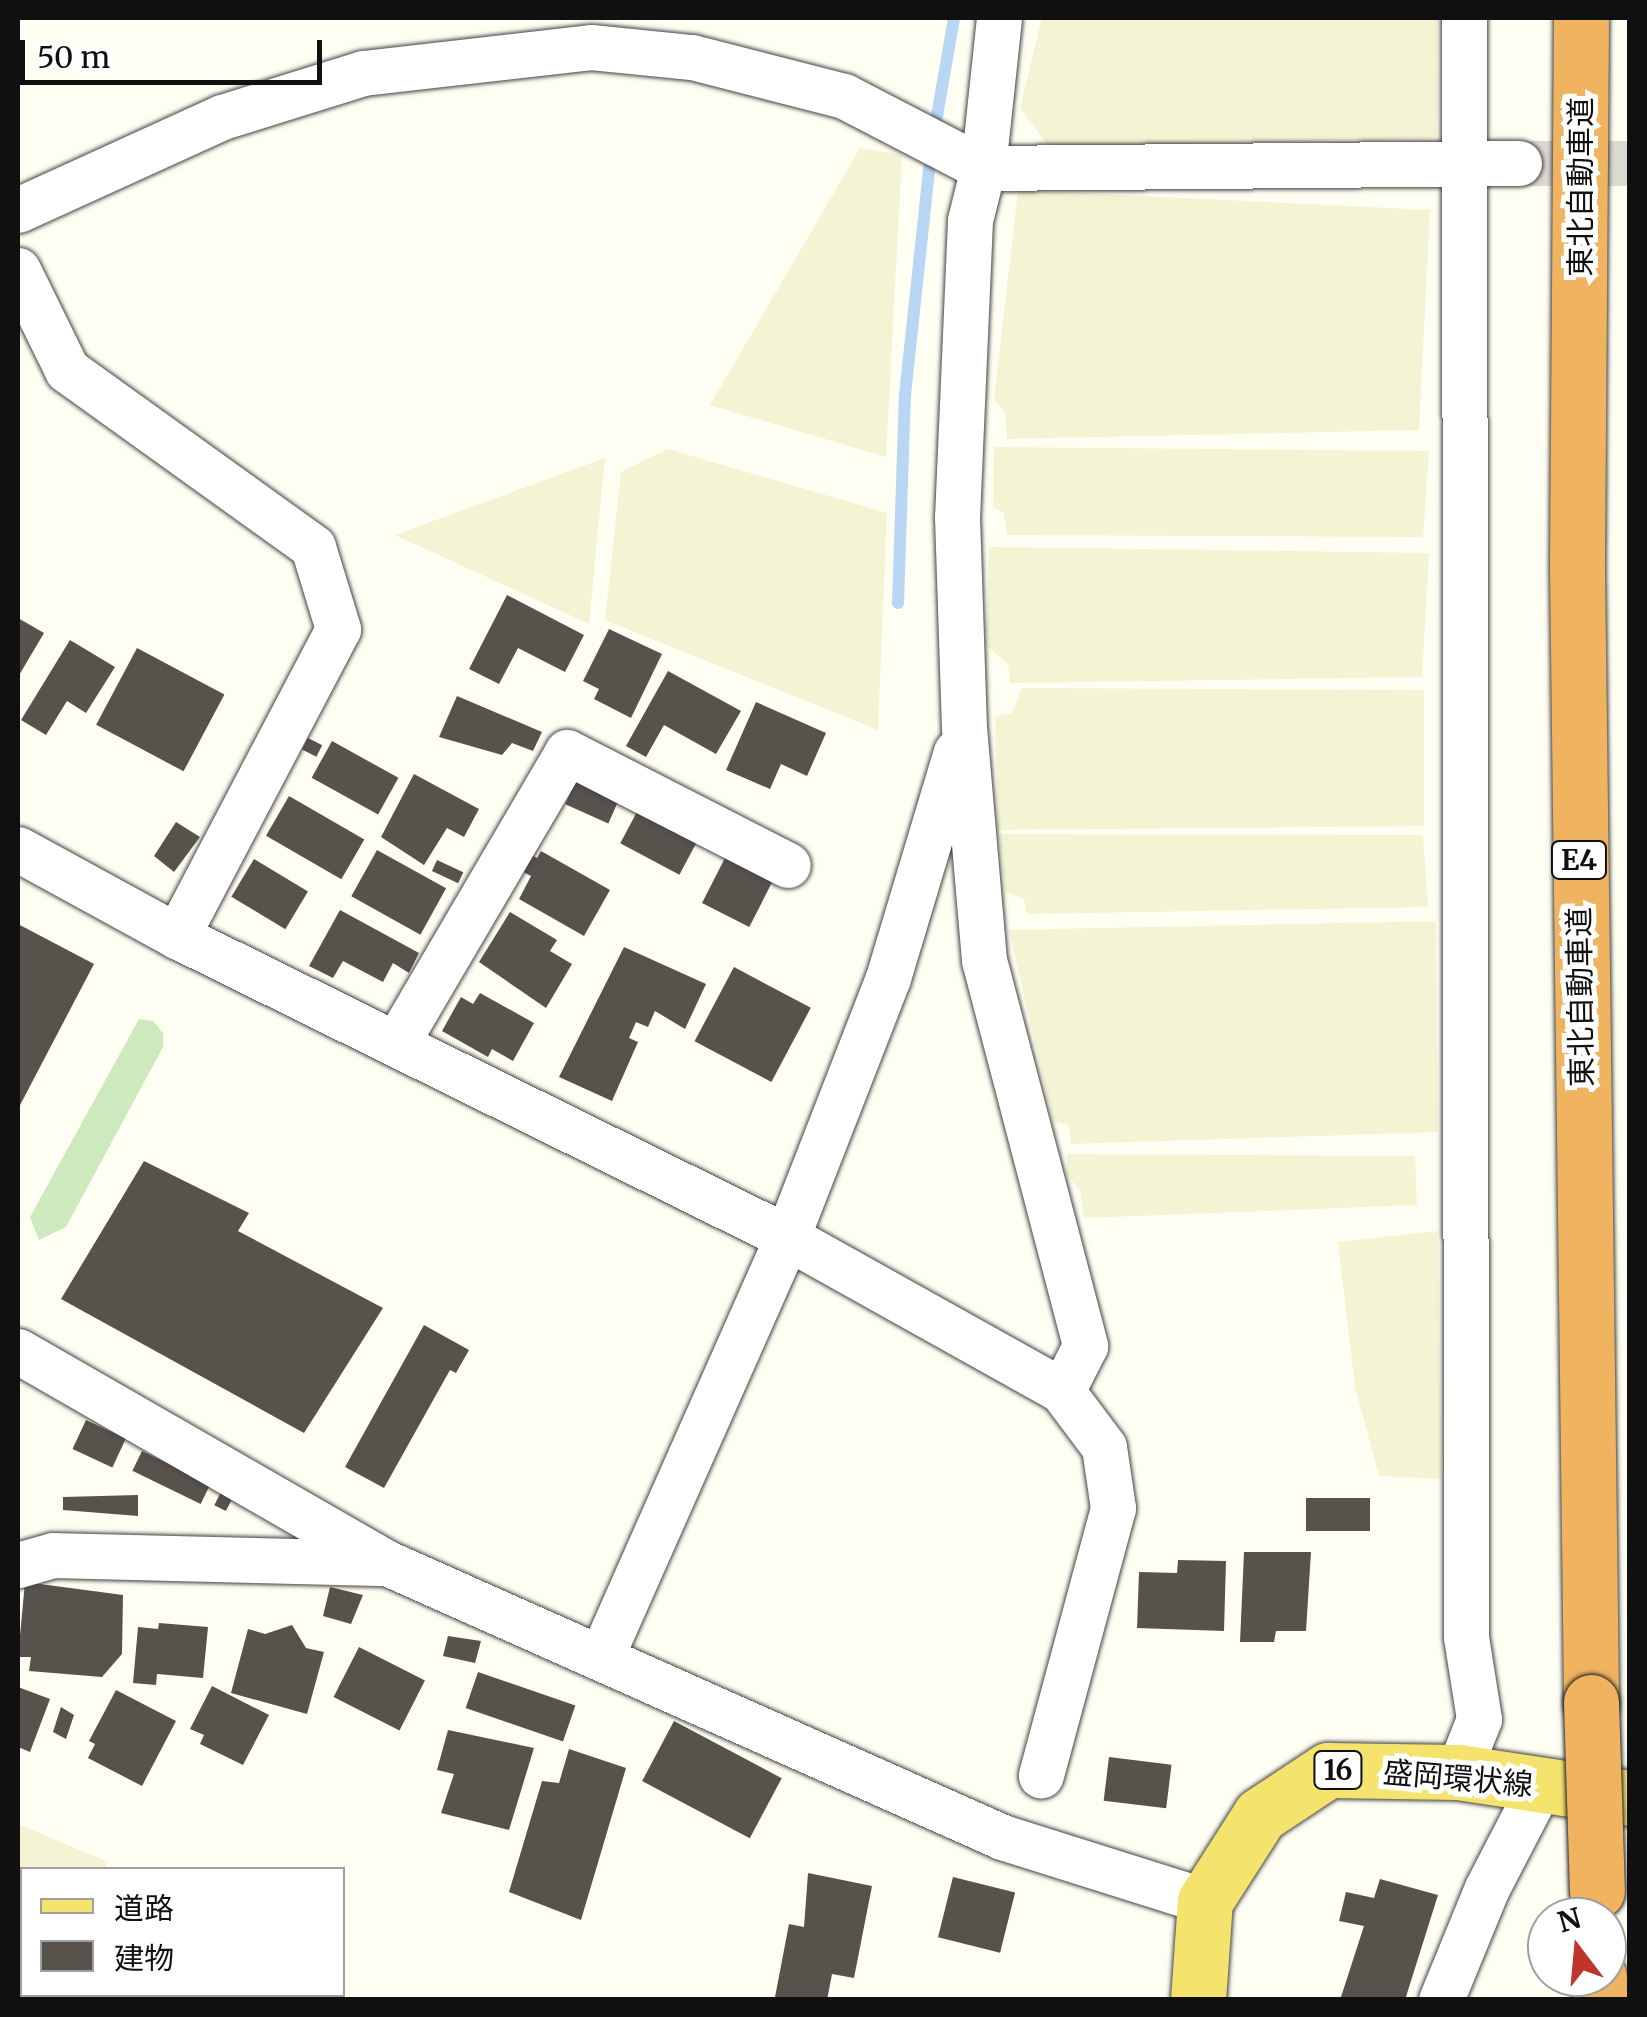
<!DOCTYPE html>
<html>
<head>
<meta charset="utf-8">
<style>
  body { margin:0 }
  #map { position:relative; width:1647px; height:2017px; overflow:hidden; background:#fffef3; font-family:Merriweather,"Noto Sans JP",serif }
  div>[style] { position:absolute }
  .farmland>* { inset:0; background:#f3f4d3 }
  .green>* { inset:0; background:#cee9bd }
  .stream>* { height:12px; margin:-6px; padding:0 6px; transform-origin:6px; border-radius:6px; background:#b9d7f5 }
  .building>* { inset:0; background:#58524c; transform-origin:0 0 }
  .minor-tunnel>* { height:45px; margin-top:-22.5px; transform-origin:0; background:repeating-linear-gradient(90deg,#dbdad1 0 45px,transparent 0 67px) }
  .roads { filter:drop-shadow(0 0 2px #434343) drop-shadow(0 0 2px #434343) }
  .minor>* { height:45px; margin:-22.5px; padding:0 22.5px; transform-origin:22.5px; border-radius:22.5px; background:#fff }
  .primary>* { height:55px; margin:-27.5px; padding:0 27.5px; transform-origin:27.5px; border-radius:27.5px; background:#f4e36d }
  .motorway>* { height:55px; margin:-27.5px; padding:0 27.5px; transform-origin:27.5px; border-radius:27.5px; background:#f0b360 }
  .bridges { filter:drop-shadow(0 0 2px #212121) drop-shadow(0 0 2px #212121) }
  .motorway-bridge>* { height:55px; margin:-27.5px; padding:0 27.5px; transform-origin:27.5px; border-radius:27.5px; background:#f0b360 }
  span { translate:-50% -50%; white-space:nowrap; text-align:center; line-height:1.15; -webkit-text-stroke:10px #fff; paint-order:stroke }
  .shield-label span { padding:2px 8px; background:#fff; border:2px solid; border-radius:8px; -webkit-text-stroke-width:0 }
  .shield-label { font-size:28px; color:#101010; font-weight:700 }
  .street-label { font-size:30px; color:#101010 }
  .frame { position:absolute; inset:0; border:20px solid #101010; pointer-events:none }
  .legend { position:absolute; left:20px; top:1867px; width:325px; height:130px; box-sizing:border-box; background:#fff; border:2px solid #9f9f9f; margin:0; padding:12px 18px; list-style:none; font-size:30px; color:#101010 }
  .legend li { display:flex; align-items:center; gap:20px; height:50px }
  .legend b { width:50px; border:2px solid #9f9f9f }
  .north { position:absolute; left:1527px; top:1897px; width:100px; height:100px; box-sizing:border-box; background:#fff; border:2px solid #9f9f9f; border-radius:50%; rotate:344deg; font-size:28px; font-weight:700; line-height:40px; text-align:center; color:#101010 }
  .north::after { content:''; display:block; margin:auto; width:35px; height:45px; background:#bd352b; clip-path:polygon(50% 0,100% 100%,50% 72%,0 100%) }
  .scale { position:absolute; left:20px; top:40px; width:302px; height:45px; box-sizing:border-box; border:5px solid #101010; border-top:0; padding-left:12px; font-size:30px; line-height:35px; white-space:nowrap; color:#101010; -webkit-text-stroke:8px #fff; paint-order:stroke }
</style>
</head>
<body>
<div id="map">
  <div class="farmland">
    <i style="clip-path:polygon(1042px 18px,1438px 18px,1437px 138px,1049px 147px,1020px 108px)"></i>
    <i style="clip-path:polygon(860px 148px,902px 155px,886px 457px,710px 405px)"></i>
    <i style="clip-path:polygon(1018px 190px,1430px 210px,1419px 430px,1007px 439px,1005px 412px,994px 400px)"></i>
    <i style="clip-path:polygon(994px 447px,1429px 451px,1423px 537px,1007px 535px,1004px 513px,993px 507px)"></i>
    <i style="clip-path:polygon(668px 449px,887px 513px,878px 730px,605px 620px,621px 472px)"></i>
    <i style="clip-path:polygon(605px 458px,589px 624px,395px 535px)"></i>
    <i style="clip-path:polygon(989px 547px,1429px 553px,1422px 677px,1010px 683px,1008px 664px,986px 645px)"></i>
    <i style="clip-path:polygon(1022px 688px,1424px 690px,1424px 826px,998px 830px,995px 716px,1012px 713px)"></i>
    <i style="clip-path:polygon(999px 834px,1423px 835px,1428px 907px,1027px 914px,1024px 899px,1005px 892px)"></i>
    <i style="clip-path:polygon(1436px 921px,1438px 1132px,1071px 1144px,1069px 1125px,1053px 1121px,1009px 930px)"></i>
    <i style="clip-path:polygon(1067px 1154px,1415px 1156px,1417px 1205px,1084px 1218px,1080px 1190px,1067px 1175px)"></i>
    <i style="clip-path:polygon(1438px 1231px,1441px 1479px,1379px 1476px,1355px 1387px,1338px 1242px)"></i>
    <i style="clip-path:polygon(18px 1824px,108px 1862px,104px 1869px,22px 1870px,22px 1994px,35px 1995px,32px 1999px,18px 1999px)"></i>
  </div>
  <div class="green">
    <i style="clip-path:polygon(139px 1019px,153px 1021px,163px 1033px,163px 1047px,66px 1227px,39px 1240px,30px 1217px)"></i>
  </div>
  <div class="stream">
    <i style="left:934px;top:133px;width:117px;rotate:-80.1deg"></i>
    <i style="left:898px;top:603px;width:208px;rotate:-88.1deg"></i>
    <i style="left:905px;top:395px;width:244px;rotate:-83.9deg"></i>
  </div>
  <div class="building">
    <i style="clip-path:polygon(507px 595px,584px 635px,565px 672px,518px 648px,499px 684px,469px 669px)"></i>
    <i style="clip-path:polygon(18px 618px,44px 633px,18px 677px)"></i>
    <i style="clip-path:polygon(609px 629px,662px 654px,631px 718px,594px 699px,599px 689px,583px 681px)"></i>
    <i style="clip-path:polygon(70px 640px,115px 667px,86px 713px,67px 701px,46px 735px,21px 720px)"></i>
    <i style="left:137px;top:648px;width:99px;height:87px;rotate:28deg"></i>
    <i style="clip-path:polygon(668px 671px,741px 711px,716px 754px,664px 725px,646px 757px,626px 746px)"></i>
    <i style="clip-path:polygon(457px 696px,542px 732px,533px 751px,512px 743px,502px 755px,439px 737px)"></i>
    <i style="clip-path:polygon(756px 702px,826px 733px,807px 776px,781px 764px,770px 789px,726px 770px)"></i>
    <i style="left:308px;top:738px;width:16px;height:13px;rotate:27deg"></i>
    <i style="left:332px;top:741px;width:76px;height:42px;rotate:29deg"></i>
    <i style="clip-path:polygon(414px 774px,479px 809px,464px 837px,447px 828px,424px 865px,381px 837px)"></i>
    <i style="left:578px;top:776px;width:47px;height:31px;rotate:24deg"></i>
    <i style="left:289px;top:796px;width:87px;height:46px;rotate:30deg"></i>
    <i style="left:639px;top:808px;width:67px;height:40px;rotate:28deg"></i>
    <i style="clip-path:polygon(176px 822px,200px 837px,174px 872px,154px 856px)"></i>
    <i style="left:377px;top:850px;width:79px;height:53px;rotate:29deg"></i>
    <i style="clip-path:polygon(541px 851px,610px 890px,584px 936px,519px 899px,531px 876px,521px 871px,530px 854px,537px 858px)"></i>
    <i style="left:727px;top:854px;width:53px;height:55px;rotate:27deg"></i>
    <i style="left:254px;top:859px;width:63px;height:44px;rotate:31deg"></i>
    <i style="left:437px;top:860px;width:29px;height:12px;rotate:25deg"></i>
    <i style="clip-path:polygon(340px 910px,419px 953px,409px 973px,393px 963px,383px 982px,343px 961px,333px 978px,309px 966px)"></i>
    <i style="clip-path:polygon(510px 912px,557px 940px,550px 951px,572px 964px,546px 1008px,479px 962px)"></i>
    <i style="clip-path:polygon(18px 924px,94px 964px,18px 1109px)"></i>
    <i style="clip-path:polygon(624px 947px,706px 984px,685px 1029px,655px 1011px,648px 1027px,636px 1022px,629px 1038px,638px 1042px,612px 1101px,559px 1077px)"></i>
    <i style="left:734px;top:967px;width:87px;height:84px;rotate:28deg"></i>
    <i style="clip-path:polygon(480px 993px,534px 1023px,513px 1061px,492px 1049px,488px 1057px,442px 1031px,461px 997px,473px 1004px)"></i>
    <i style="clip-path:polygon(144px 1161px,249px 1213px,238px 1231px,383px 1308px,304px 1433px,61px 1299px)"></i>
    <i style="clip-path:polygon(424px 1325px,469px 1350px,456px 1373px,450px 1370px,384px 1488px,345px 1467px)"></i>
    <i style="left:86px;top:1420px;width:44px;height:32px;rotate:25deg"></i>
    <i style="left:142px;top:1451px;width:76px;height:22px;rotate:26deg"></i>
    <i style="left:222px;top:1490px;width:13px;height:17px;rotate:27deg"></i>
    <i style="clip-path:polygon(138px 1495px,138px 1516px,63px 1510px,63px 1497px)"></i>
    <i style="left:1306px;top:1498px;width:64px;height:33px"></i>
    <i style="clip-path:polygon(1244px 1552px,1311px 1552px,1306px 1631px,1276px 1631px,1274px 1642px,1240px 1642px)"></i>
    <i style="clip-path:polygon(1178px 1560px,1226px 1561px,1224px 1631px,1137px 1628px,1139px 1572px,1177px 1573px)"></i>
    <i style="clip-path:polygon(25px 1582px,123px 1595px,122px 1654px,102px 1677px,29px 1671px,31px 1657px,18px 1657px)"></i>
    <i style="clip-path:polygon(330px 1587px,363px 1595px,351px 1624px,323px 1616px)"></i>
    <i style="clip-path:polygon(159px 1623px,208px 1627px,203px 1678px,157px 1674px,156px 1685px,133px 1683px,138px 1627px,158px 1629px)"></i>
    <i style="clip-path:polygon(292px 1625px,306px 1648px,324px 1652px,307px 1714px,231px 1693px,248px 1629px,265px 1634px)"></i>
    <i style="clip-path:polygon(448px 1636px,481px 1641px,475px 1663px,443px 1656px)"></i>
    <i style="left:359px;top:1647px;width:74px;height:56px;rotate:27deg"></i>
    <i style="left:478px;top:1672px;width:103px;height:38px;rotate:19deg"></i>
    <i style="clip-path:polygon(212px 1686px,269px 1715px,243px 1765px,200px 1744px,204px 1735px,190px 1729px)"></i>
    <i style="clip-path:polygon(18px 1687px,50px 1699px,30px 1752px,18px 1747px)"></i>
    <i style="clip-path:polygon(116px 1690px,176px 1721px,142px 1786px,88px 1758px,95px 1744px,89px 1741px)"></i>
    <i style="clip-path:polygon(61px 1707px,74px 1715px,66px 1739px,53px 1732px)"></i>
    <i style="left:674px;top:1721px;width:122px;height:68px;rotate:28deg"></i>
    <i style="clip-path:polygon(448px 1730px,534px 1748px,509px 1830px,441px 1813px,454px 1774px,437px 1770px)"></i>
    <i style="clip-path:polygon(569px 1749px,626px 1768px,581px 1920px,509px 1892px,542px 1781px,559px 1783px)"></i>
    <i style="left:1109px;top:1757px;width:63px;height:44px;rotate:7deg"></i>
    <i style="clip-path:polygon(808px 1873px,872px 1886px,854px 1978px,832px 1974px,827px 2000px,775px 1997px,789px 1924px,804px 1927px)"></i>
    <i style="left:953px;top:1877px;width:64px;height:62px;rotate:14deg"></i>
    <i style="clip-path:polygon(1380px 1879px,1438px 1895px,1405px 2000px,1340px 2000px,1364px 1926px,1339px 1921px,1346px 1892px,1374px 1898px)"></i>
  </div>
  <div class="minor-tunnel">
    <i style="left:1519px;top:163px;width:111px"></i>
  </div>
  <div class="roads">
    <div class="minor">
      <i style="left:999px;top:18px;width:151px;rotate:96.1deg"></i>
      <i style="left:983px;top:168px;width:54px;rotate:104deg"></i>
      <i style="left:970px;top:220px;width:297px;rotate:92.5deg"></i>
      <i style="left:957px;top:517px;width:210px;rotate:88.1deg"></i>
      <i style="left:964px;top:727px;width:234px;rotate:85.1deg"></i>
      <i style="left:984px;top:960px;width:399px;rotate:75.3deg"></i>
      <i style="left:1085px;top:1346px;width:51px;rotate:117.1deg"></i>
      <i style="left:18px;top:210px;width:224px;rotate:-24.5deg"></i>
      <i style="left:222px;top:117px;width:148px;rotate:-17.3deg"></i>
      <i style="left:363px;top:73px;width:229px;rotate:-6.5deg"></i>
      <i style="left:591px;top:47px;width:101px;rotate:5.7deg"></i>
      <i style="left:692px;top:57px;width:157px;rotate:14.4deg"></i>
      <i style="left:844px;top:96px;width:157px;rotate:27.4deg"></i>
      <i style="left:983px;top:168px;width:536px;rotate:-0.53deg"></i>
      <i style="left:18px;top:270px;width:111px;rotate:63.9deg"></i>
      <i style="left:67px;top:370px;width:303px;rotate:35.7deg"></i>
      <i style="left:313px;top:547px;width:86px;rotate:73deg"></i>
      <i style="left:338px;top:629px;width:347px;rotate:117.7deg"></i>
      <i style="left:18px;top:849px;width:181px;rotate:28.7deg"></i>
      <i style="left:177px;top:936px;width:680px;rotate:26.26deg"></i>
      <i style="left:787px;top:1237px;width:315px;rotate:29.2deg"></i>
      <i style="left:1062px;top:1391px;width:70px;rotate:53.1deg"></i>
      <i style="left:1104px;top:1447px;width:62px;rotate:81.6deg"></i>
      <i style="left:1113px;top:1508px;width:277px;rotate:105.1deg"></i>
      <i style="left:397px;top:1042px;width:336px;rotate:-59.6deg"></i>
      <i style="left:567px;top:752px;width:248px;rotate:27.1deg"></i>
      <i style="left:18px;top:1351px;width:426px;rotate:29.9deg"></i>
      <i style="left:387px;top:1563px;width:673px;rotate:24.01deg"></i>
      <i style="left:1002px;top:1837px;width:213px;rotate:17.5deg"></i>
      <i style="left:18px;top:1565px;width:36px;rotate:-16deg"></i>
      <i style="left:53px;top:1555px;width:332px;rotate:1.4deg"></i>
      <i style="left:601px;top:1657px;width:459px;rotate:-66.1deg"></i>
      <i style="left:787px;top:1237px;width:278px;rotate:-68.7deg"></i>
      <i style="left:888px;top:978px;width:236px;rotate:-73.3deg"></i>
      <i style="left:1458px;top:1772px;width:57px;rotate:-68.4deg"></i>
      <i style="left:1479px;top:1719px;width:83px;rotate:-99deg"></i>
      <i style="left:1466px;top:1637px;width:1619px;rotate:-90.07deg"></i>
      <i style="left:1441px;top:2000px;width:121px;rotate:-67.7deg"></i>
      <i style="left:1487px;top:1888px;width:117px;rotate:-62.6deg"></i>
    </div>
    <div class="primary">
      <i style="left:1198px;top:2000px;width:99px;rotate:-86deg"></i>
      <i style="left:1205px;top:1901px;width:102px;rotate:-57.4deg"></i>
      <i style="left:1260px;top:1815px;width:82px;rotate:-33.5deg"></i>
      <i style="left:1328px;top:1770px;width:130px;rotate:0.9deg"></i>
      <i style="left:1458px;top:1772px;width:174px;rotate:8.6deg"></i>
    </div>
    <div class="motorway">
      <i style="left:1581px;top:18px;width:549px;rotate:90.42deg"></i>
      <i style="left:1577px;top:567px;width:1135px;rotate:89.29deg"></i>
      <i style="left:1599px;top:1977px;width:23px;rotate:90deg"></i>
    </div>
  </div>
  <div class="bridges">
    <div class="motorway-bridge">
      <i style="left:1591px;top:1702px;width:189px;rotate:88.2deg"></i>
    </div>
  </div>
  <div class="shield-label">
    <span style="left:1579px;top:860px">E4</span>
    <span style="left:1338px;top:1770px">16</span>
  </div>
  <div class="street-label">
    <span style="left:1580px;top:187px;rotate:-90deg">東北自動車道</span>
    <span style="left:1580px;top:997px;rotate:-91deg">東北自動車道</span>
    <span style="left:1458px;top:1778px;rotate:5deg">盛岡環状線</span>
  </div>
  <div class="frame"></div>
  <ul class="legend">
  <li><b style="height:12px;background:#f4e36d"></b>道路</li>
  <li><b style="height:28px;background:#58524c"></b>建物</li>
  </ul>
  <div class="north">N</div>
  <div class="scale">50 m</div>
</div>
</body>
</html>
